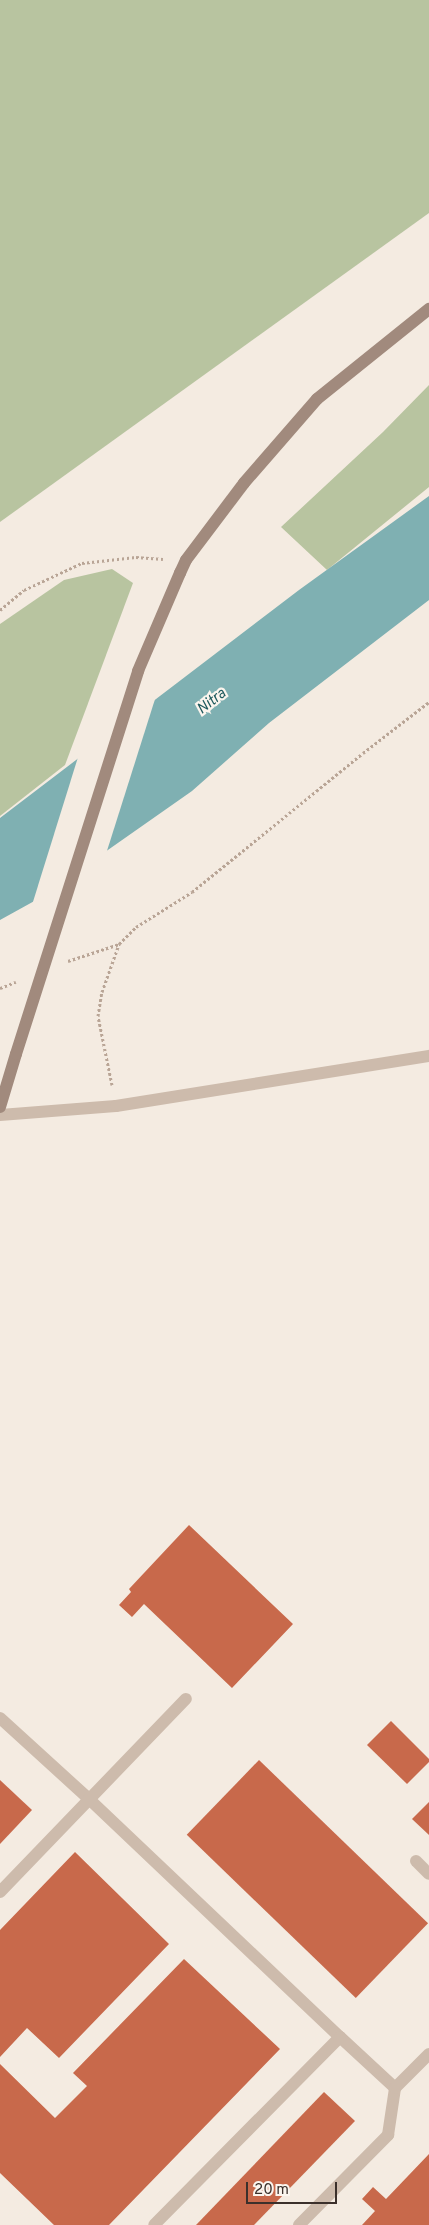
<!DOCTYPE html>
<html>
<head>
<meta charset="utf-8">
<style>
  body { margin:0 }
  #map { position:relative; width:429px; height:2225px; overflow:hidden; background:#f4ebe1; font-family:Overpass,sans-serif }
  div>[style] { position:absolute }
  .green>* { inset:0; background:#b8c4a0 }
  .water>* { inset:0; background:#7fb0b2 }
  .pier>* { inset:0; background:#f4ebe1 }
  .building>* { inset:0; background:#c8694b; transform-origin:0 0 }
  .path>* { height:3px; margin-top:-1.5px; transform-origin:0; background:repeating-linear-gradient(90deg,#b9a596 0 2.5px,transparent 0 5px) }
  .lane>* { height:12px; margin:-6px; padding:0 6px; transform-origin:6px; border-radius:6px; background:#cdbbac }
  .secondary>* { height:12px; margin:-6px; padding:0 6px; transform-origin:6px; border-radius:6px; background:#a18a7d }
  .secondary-bridge>* { height:12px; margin:-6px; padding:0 6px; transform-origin:6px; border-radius:6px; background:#a18a7d }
  span { translate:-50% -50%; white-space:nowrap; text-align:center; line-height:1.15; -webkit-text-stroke:4.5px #fbf5ee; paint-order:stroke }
  .water-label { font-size:15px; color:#1f5a5e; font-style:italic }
  .scale { position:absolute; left:246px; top:2182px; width:91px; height:22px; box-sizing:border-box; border:2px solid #3b302b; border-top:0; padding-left:6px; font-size:15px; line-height:18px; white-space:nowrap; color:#3b302b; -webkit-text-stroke:4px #fbf5ee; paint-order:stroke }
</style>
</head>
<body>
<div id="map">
  <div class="green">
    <i style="clip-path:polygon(0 0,429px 0,429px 213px,0 522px)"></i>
    <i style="clip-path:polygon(429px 385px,429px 487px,327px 570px,281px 527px,383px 432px)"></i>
    <i style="clip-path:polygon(112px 569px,133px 583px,65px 765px,0 816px,0 624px,64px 580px)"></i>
  </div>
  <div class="water">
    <i style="clip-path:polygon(429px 496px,429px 600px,269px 723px,192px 791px,38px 899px,0 920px,0 818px,299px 590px)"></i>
  </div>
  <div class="pier">
    <i style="clip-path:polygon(156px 696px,106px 854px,32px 905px,79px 754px)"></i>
  </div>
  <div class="building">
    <i style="clip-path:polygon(189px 1525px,293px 1624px,232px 1688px,144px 1604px,132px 1617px,119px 1605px,131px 1592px,129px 1589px)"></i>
    <i style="clip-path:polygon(391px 1721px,429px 1759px,429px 1762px,407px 1784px,367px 1745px)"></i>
    <i style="left:259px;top:1760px;width:235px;height:104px;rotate:44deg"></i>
    <i style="clip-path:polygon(0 1780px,32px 1810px,0 1844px)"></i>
    <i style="clip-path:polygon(429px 1802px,429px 1835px,412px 1819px)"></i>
    <i style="clip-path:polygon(75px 1852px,169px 1944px,59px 2058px,27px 2028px,0 2057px,0 1930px)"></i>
    <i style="clip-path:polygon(184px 1959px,280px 2049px,109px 2225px,54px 2225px,0 2173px,0 2064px,55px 2118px,87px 2086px,73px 2073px)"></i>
    <i style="clip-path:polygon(324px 2092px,355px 2121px,254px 2225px,196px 2225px)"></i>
    <i style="clip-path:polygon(429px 2154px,429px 2225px,362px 2225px,375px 2211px,362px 2199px,373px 2187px,386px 2199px)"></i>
  </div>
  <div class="path">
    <i style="left:0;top:610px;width:31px;rotate:-40deg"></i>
    <i style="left:24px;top:590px;width:64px;rotate:-25deg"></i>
    <i style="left:82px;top:563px;width:54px;rotate:-6.3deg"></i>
    <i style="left:136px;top:557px;width:27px;rotate:4deg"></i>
    <i style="left:68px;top:961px;width:54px;rotate:-18.4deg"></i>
    <i style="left:0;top:988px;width:17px;rotate:-21deg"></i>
    <i style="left:112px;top:1085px;width:70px;rotate:-101.5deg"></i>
    <i style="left:98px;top:1016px;width:24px;rotate:-81deg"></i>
    <i style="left:102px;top:992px;width:51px;rotate:-70.5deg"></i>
    <i style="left:119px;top:944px;width:24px;rotate:-45deg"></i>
    <i style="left:136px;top:927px;width:66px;rotate:-32deg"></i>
    <i style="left:192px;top:892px;width:220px;rotate:-39.1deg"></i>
    <i style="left:363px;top:753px;width:83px;rotate:-37.7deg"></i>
  </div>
  <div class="lane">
    <i style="left:0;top:1115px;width:116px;rotate:-4.4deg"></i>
    <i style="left:116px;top:1106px;width:317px;rotate:-9.1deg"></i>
    <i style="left:0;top:1718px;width:120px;rotate:42.3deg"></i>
    <i style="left:89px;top:1799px;width:346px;rotate:43.5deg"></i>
    <i style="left:340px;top:2037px;width:264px;rotate:134.7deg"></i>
    <i style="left:416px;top:1861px;width:18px;rotate:45deg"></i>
    <i style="left:0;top:1892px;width:268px;rotate:-46.1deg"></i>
    <i style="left:340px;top:2037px;width:75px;rotate:42.8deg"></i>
    <i style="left:299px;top:2225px;width:127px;rotate:-45.3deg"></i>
    <i style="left:388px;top:2135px;width:48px;rotate:-81.5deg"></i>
    <i style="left:395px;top:2088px;width:48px;rotate:-45deg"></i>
  </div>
  <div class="secondary">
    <i style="left:180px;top:573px;width:14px;rotate:-65deg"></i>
    <i style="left:186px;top:560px;width:96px;rotate:-53deg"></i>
    <i style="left:244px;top:483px;width:111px;rotate:-49deg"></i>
    <i style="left:317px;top:399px;width:144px;rotate:-38.8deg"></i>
    <i style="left:0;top:1107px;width:55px;rotate:-73.2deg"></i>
  </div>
  <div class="secondary-bridge">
    <i style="left:16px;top:1054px;width:402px;rotate:-72.3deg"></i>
    <i style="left:138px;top:671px;width:107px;rotate:-66.8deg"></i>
  </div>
  <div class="water-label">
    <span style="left:212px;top:702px;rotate:-38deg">Nitra</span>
  </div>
  <div class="scale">20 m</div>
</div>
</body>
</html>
